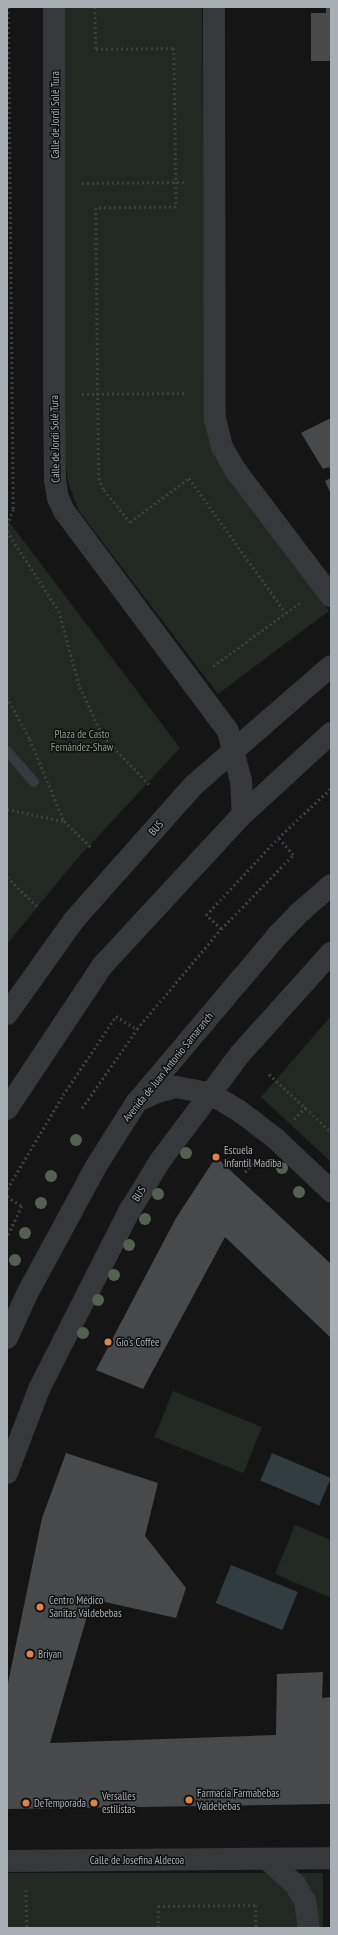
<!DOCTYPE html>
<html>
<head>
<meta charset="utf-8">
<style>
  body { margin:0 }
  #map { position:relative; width:338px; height:1935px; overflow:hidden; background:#151516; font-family:"PT Sans Narrow",sans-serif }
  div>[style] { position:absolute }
  .green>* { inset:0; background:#222822; transform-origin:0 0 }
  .water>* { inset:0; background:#313d40; transform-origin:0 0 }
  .stream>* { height:10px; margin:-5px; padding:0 5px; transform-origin:5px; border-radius:5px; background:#313d40 }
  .building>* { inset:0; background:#47494b }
  .path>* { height:2.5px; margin-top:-1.25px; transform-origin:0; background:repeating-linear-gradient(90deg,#3c3f42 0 2px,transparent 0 5px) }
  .minor>* { height:22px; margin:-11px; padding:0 11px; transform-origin:11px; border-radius:11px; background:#36383b }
  .trees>* { width:12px; height:12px; margin:-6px; border-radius:50%; background:#546051 }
  .dots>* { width:11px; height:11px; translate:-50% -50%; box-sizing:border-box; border:2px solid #101011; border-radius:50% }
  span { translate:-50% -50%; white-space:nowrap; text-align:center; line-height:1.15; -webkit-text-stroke:3px #101011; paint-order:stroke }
  .street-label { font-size:11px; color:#a8afb5 }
  .park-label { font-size:11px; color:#879e81 }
  .poi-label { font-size:11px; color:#a8afb5 }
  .left { translate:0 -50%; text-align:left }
  .frame { position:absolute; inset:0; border:8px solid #a8afb5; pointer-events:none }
</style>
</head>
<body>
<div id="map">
  <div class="green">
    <i style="clip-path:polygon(64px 7px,202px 7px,205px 421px,215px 458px,329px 611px,218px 694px,79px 511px,68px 483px,65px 454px)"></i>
    <i style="clip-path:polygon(7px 519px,180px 748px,76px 860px,7px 944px)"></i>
    <i style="clip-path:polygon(331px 1016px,331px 1162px,261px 1097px)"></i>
    <i style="left:173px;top:1391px;width:96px;height:50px;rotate:22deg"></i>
    <i style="clip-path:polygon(295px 1525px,331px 1540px,331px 1598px,275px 1574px)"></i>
    <i style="left:323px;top:1873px;width:55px;height:316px;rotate:90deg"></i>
  </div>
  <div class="water">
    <i style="left:272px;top:1453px;width:64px;height:30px;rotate:23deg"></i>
    <i style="left:231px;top:1565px;width:72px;height:41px;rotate:22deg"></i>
  </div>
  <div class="stream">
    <i style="left:7px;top:751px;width:41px;rotate:48.9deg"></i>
  </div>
  <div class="building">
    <i style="clip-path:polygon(326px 7px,331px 7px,331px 61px,311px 61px,311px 13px,326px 13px)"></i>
    <i style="clip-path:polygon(331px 418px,331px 472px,329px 467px,323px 469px,301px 433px)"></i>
    <i style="clip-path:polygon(331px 478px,331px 494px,325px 481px)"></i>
    <i style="clip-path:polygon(216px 1157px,331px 1264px,331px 1338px,225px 1237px,143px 1389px,96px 1370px,176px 1218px)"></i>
    <i style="clip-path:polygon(66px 1453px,158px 1483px,145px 1536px,186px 1588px,176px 1618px,92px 1599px,50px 1743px,276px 1735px,277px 1674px,323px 1672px,322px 1698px,331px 1697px,330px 1804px,7px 1809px,7px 1688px,42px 1518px)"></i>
  </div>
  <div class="path">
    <i style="left:95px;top:7px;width:42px;rotate:88.6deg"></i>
    <i style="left:96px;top:49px;width:78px;rotate:-0.7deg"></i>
    <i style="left:174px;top:48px;width:134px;rotate:89.1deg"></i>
    <i style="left:176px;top:182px;width:25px;rotate:90deg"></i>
    <i style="left:176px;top:207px;width:80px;rotate:179.3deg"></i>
    <i style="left:96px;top:208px;width:270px;rotate:89.4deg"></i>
    <i style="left:99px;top:478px;width:13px;rotate:67deg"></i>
    <i style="left:104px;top:490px;width:41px;rotate:50.9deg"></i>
    <i style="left:130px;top:522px;width:74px;rotate:-36.7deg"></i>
    <i style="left:189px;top:478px;width:166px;rotate:54.3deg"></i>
    <i style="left:82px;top:183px;width:105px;rotate:-0.5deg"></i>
    <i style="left:82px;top:394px;width:105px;rotate:-0.5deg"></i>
    <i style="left:7px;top:525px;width:17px;rotate:-69deg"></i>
    <i style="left:13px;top:509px;width:502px;rotate:-90.57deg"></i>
    <i style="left:7px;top:531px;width:95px;rotate:57deg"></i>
    <i style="left:59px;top:611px;width:79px;rotate:74.6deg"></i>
    <i style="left:80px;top:687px;width:54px;rotate:64.9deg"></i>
    <i style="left:103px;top:736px;width:69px;rotate:46.2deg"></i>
    <i style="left:213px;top:666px;width:109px;rotate:-36deg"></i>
    <i style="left:7px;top:697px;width:48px;rotate:61.3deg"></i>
    <i style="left:30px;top:739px;width:89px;rotate:67.5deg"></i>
    <i style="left:64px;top:821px;width:37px;rotate:44deg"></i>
    <i style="left:7px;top:809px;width:57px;rotate:12.1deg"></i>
    <i style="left:7px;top:877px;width:45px;rotate:44.1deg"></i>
    <i style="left:221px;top:929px;width:21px;rotate:-137deg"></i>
    <i style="left:206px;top:915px;width:105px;rotate:-46.9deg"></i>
    <i style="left:278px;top:838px;width:73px;rotate:-43.3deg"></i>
    <i style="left:269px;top:1074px;width:85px;rotate:43.1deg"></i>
    <i style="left:82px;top:1108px;width:96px;rotate:-55.2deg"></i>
    <i style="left:137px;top:1029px;width:131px;rotate:-50deg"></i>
    <i style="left:221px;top:929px;width:103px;rotate:-45.8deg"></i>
    <i style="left:293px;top:855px;width:23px;rotate:-131deg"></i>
    <i style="left:294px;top:1119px;width:17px;rotate:-45deg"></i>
    <i style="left:245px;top:1172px;width:17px;rotate:-45deg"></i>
    <i style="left:7px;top:1189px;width:109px;rotate:-59.2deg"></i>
    <i style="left:63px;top:1095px;width:95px;rotate:-56.1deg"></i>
    <i style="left:116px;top:1016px;width:25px;rotate:32deg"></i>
    <i style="left:7px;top:1196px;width:18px;rotate:34deg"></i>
    <i style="left:22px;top:1206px;width:35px;rotate:115deg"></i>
    <i style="left:26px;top:1890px;width:38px;rotate:88deg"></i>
    <i style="left:158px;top:1928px;width:22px;rotate:-90deg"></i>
    <i style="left:158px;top:1906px;width:98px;rotate:-0.6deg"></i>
    <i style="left:256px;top:1905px;width:23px;rotate:90deg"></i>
  </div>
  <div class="minor">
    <i style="left:54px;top:7px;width:386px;rotate:90deg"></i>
    <i style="left:54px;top:393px;width:87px;rotate:89.3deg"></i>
    <i style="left:55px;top:480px;width:18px;rotate:81deg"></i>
    <i style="left:58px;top:498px;width:14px;rotate:65deg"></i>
    <i style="left:64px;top:511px;width:274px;rotate:53.3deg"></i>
    <i style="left:228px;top:731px;width:52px;rotate:75.4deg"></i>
    <i style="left:241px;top:781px;width:33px;rotate:87deg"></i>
    <i style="left:214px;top:7px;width:412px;rotate:89.9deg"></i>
    <i style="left:215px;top:419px;width:29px;rotate:76deg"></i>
    <i style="left:222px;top:447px;width:28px;rotate:60deg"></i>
    <i style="left:236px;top:471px;width:157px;rotate:52.8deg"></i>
    <i style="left:7px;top:1014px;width:115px;rotate:-54.5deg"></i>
    <i style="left:74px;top:920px;width:181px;rotate:-48.4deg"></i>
    <i style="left:194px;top:785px;width:181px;rotate:-41deg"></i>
    <i style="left:140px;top:1100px;width:19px;rotate:-25deg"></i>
    <i style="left:157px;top:1092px;width:20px;rotate:-15deg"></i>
    <i style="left:176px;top:1087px;width:36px;rotate:11deg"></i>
    <i style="left:211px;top:1094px;width:31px;rotate:31deg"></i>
    <i style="left:238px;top:1110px;width:48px;rotate:37.3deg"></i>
    <i style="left:276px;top:1139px;width:76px;rotate:43.4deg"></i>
    <i style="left:7px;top:1109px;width:172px;rotate:-56.4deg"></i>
    <i style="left:102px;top:966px;width:207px;rotate:-47.2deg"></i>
    <i style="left:243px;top:814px;width:120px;rotate:-42.6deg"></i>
    <i style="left:7px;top:1338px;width:48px;rotate:-65.6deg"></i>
    <i style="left:27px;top:1294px;width:143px;rotate:-61.6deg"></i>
    <i style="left:95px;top:1168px;width:77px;rotate:-57.8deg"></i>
    <i style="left:136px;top:1103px;width:220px;rotate:-49.8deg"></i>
    <i style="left:278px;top:935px;width:29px;rotate:-46deg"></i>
    <i style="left:298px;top:914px;width:44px;rotate:-41.3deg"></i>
    <i style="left:7px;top:1473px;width:90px;rotate:-69.1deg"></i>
    <i style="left:39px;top:1389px;width:201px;rotate:-63.1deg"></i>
    <i style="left:130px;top:1210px;width:57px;rotate:-58.5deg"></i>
    <i style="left:160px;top:1161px;width:134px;rotate:-53.2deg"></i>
    <i style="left:240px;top:1054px;width:136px;rotate:-48deg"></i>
    <i style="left:267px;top:1859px;width:38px;rotate:42deg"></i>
    <i style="left:295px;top:1884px;width:20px;rotate:60deg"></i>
    <i style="left:305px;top:1901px;width:27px;rotate:82deg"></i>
    <i style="left:7px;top:1861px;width:324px;rotate:-0.5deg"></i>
  </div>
  <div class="trees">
    <i style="left:76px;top:1140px"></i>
    <i style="left:186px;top:1153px"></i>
    <i style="left:282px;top:1168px"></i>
    <i style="left:51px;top:1176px"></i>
    <i style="left:299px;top:1192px"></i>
    <i style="left:158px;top:1194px"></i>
    <i style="left:41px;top:1203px"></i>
    <i style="left:145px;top:1219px"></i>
    <i style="left:25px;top:1233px"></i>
    <i style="left:129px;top:1245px"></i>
    <i style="left:15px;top:1260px"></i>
    <i style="left:114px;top:1275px"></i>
    <i style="left:98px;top:1300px"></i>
    <i style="left:83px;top:1333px"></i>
  </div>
  <div class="dots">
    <i style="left:216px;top:1157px;background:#de8445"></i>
    <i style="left:108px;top:1342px;background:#de8445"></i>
    <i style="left:40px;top:1607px;background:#de8445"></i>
    <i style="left:30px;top:1654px;background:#de8445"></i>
    <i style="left:189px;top:1800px;background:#de8445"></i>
    <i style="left:26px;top:1803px;background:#de8445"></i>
    <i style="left:94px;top:1803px;background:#de8445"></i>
  </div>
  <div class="street-label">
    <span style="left:55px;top:115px;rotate:-90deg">Calle de Jordi Solé Tura</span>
    <span style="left:55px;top:439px;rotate:-91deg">Calle de Jordi Solé Tura</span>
    <span style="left:156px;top:828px;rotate:-48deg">BUS</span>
    <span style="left:168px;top:1067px;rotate:-51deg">Avenida de Juan Antonio Samaranch</span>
    <span style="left:139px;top:1194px;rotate:-58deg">BUS</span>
    <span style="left:137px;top:1860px">Calle de Josefina Aldecoa</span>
  </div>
  <div class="park-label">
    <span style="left:82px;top:741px">Plaza de Casto<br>Fernández-Shaw</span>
  </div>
  <div class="poi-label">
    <span class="left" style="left:224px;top:1157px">Escuela<br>Infantil Madiba</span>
    <span class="left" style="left:116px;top:1342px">Gio's Coffee</span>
    <span class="left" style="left:49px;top:1607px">Centro Médico<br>Sanitas Valdebebas</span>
    <span class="left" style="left:38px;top:1654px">Briyan</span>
    <span class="left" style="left:197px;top:1800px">Farmacia Farmabebas<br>Valdebebas</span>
    <span class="left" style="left:102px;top:1803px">Versalles<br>estilistas</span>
    <span class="left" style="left:34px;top:1803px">DeTemporada</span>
  </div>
  <div class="frame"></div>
</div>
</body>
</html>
